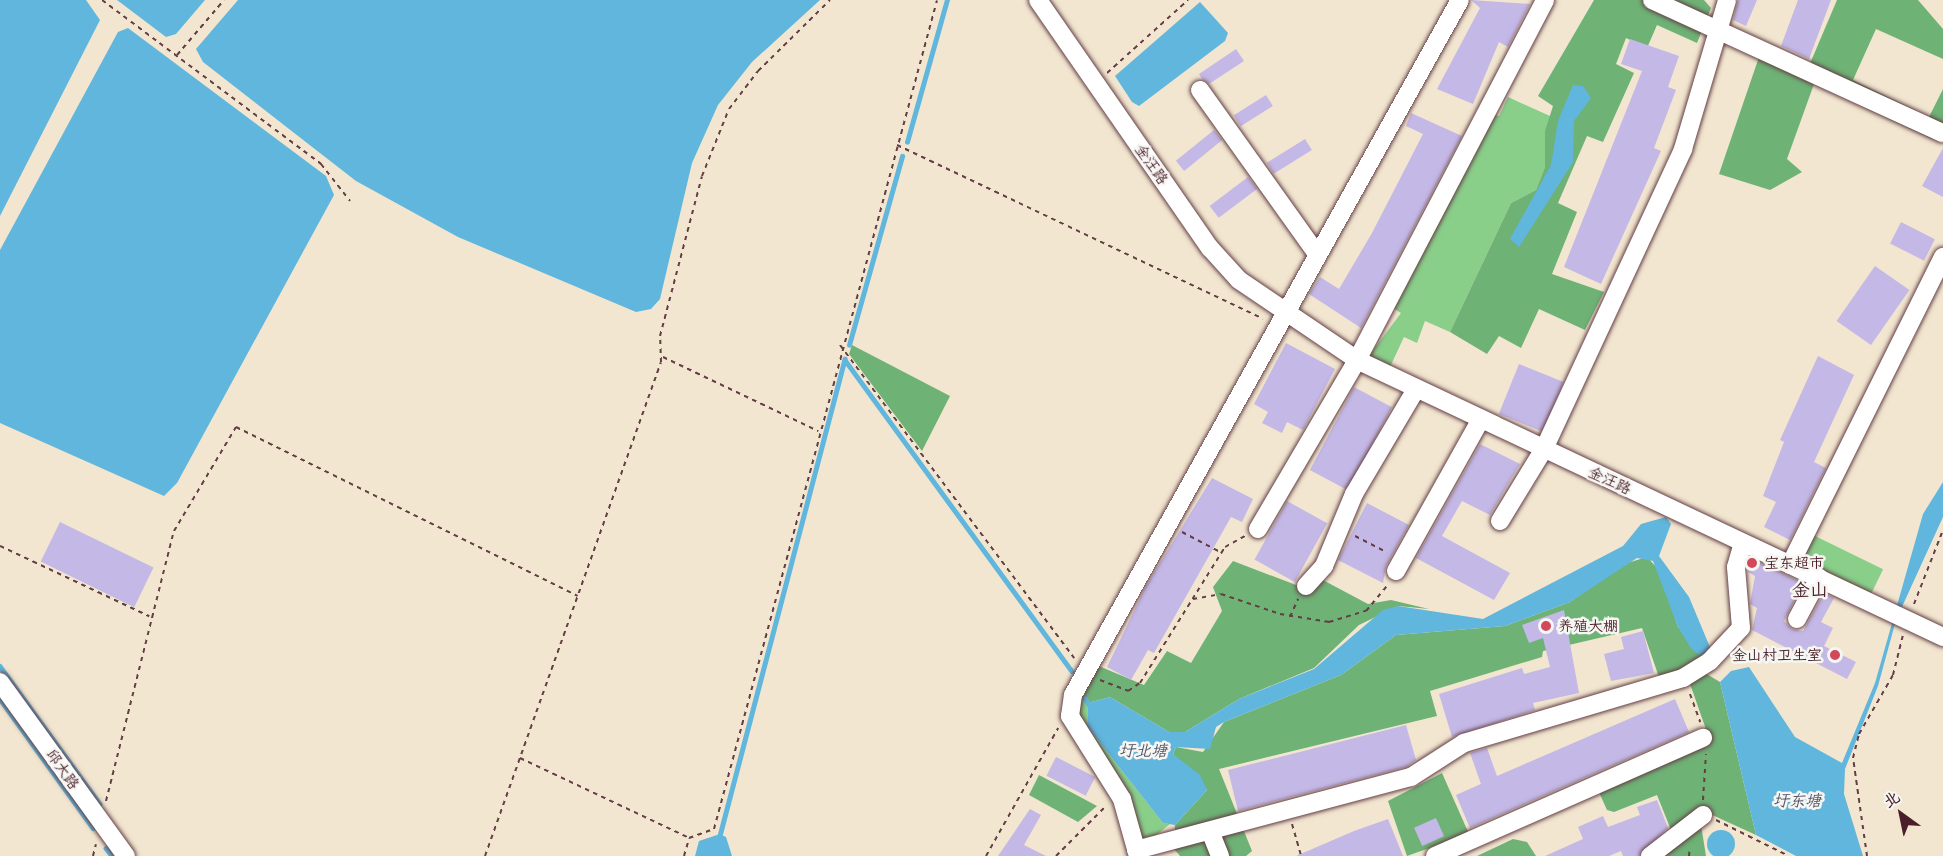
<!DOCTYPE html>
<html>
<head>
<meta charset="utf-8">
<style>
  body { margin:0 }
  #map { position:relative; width:1943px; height:856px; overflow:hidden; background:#f2e6d0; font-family:Delius,"LXGW WenKai TC",sans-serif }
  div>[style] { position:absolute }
  .green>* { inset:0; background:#89cf8a; transform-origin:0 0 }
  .forest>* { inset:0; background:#6eb276 }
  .water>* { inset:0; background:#60b6dc }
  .round { border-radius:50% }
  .stream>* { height:4.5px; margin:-2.25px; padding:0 2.25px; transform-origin:2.25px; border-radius:2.25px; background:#60b6dc }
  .building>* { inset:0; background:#c4b8e6; transform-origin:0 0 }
  .path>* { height:2px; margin-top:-1px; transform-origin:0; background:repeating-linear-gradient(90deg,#633d44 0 4.5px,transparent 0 9px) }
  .roads { filter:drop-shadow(0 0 2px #633d44) drop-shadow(0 0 2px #633d44) }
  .minor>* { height:18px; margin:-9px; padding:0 9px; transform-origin:9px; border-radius:9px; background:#fff }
  .dots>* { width:16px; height:16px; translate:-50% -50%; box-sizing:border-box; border:3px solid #f6f6f2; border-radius:50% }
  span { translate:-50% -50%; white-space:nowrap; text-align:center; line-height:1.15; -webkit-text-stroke:5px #f6f6f2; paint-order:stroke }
  .street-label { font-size:15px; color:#4a1f2b }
  .poi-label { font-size:15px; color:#4a1f2b }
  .left { translate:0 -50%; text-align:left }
  .right { translate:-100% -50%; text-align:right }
  .water-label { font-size:16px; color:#525469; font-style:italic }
  .quarter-label { font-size:18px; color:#4a1f2b }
  .north { position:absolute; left:1871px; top:784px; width:60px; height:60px; -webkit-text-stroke:4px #f6f6f2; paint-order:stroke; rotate:327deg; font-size:16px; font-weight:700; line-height:24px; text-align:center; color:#4a1f2b }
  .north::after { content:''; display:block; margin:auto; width:21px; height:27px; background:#4a1f2b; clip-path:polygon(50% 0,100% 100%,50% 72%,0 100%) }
</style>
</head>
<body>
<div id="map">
  <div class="green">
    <i style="clip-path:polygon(1508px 97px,1550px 116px,1545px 167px,1536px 190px,1511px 203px,1450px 332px,1425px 321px,1417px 343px,1404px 337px,1390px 367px,1368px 357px,1401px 313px,1391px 307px,1492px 114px,1499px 116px)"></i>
    <i style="left:1813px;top:535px;width:78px;height:30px;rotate:26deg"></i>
    <i style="clip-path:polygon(1080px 688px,1088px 703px,1087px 726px,1163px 823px,1170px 824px,1155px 836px,1142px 841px,1077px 720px)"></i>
  </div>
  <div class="forest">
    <i style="clip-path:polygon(1594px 0,1704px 0,1711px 8px,1697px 43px,1657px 25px,1647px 48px,1626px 38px,1616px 64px,1634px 73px,1603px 142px,1587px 136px,1558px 203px,1577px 212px,1552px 274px,1604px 292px,1585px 330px,1539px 309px,1521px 348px,1499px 336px,1487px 354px,1450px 332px,1511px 203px,1536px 190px,1545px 167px,1545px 131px,1553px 106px,1538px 96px)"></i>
    <i style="clip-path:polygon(1837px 0,1918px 0,1943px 29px,1943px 59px,1876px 29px,1853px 80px,1929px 117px,1943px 89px,1943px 135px,1932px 139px,1814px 84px,1787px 159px,1802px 172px,1770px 190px,1719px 174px,1760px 54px,1806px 73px)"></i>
    <i style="clip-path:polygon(852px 345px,950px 396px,922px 451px,849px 354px)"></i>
    <i style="clip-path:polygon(1647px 557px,1658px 569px,1678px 627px,1705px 658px,1660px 680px,1642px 628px,1543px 651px,1542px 657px,1430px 691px,1437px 716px,1219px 769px,1252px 851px,1246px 856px,1180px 856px,1174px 849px,1175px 825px,1207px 790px,1173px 754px,1176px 747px,1203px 752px,1224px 722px,1341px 675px,1396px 635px,1505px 626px,1570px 602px,1624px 564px)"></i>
    <i style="clip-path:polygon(1233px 561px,1309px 590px,1319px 578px,1368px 604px,1391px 600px,1429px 609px,1398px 606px,1359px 625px,1314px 668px,1239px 699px,1185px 732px,1169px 732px,1110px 697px,1088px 703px,1080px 688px,1094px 664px,1144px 685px,1167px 651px,1191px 663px,1222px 611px,1213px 587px)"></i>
    <i style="clip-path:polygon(1705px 673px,1720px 682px,1756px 835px,1708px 813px,1673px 835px,1657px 795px,1614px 812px,1607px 810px,1598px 790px,1709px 738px,1689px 681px)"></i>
    <i style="clip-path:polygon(1442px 773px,1469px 834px,1407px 856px,1388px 801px)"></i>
    <i style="clip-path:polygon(1039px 775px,1097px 806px,1078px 822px,1029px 795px)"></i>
    <i style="clip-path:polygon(1701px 825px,1706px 856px,1662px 856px)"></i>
    <i style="clip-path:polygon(1513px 839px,1527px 842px,1536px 856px,1477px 856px)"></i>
  </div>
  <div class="water">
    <i style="clip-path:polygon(0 0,86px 0,100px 20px,0 216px)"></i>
    <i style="clip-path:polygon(117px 0,205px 0,176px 34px,166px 37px)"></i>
    <i style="clip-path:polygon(238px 0,820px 0,752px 62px,718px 105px,692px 163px,660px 299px,651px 309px,636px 312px,458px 237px,356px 181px,203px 62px,196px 49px)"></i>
    <i style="clip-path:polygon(1200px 2px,1228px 33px,1225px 41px,1139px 106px,1132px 102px,1115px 76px)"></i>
    <i style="clip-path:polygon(128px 28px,326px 176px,334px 195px,177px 483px,164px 496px,0 423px,0 250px,118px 32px)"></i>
    <i style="clip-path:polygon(1573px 85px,1583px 86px,1591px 98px,1574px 121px,1573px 162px,1519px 247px,1510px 239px,1551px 165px,1558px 121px)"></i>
    <i style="clip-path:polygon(1943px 482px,1943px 517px,1896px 620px,1878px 686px,1845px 769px,1844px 794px,1863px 856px,1796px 856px,1756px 835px,1720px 682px,1731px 671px,1749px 667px,1795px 737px,1842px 763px,1875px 683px,1923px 514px)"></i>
    <i style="clip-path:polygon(1666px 517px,1671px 524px,1659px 556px,1689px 597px,1712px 652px,1705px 658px,1692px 650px,1678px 627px,1653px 561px,1637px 558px,1570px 602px,1505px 626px,1396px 635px,1341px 675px,1224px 722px,1216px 727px,1210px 749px,1176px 747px,1173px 754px,1200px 775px,1207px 790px,1175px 825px,1163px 823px,1087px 726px,1088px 703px,1110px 697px,1169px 732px,1185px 732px,1239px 699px,1314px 669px,1383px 610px,1398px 606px,1483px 619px,1623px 546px,1641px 524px)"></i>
    <i class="round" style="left:1707px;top:830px;width:28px;height:28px"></i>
    <i style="clip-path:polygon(720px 834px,726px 837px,732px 856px,695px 856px,699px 841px)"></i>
  </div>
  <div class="stream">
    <i style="left:907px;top:142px;width:148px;rotate:-74.3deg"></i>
    <i style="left:849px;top:345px;width:196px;rotate:-74.3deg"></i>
    <i style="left:845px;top:360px;width:385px;rotate:53.9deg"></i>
    <i style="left:0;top:666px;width:170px;rotate:54.1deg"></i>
    <i style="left:1085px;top:698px;width:6px;rotate:59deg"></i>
    <i style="left:0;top:699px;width:159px;rotate:54.2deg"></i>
    <i style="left:720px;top:834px;width:491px;rotate:-75.3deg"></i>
    <i style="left:106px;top:848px;width:10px;rotate:53deg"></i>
  </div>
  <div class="building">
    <i style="clip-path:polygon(1471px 0,1530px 4px,1508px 47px,1499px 42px,1473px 104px,1437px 89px,1480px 8px)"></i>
    <i style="clip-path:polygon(1738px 0,1757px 0,1746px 26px,1733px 20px)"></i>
    <i style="clip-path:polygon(1798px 0,1831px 0,1809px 59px,1781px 46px)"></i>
    <i style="clip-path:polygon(1630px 39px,1679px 56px,1668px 87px,1676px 90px,1654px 148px,1661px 151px,1601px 284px,1564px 267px,1642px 71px,1621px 64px)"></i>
    <i style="clip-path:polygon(1236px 49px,1244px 61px,1209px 84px,1202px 79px,1199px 74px)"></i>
    <i style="left:1266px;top:95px;width:13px;height:38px;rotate:58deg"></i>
    <i style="clip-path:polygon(1411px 113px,1462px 136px,1361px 328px,1309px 294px,1320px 277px,1339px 289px,1372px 233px,1423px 134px,1406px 126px)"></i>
    <i style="left:1214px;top:130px;width:13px;height:49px;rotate:51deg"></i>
    <i style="left:1305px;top:139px;width:13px;height:45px;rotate:58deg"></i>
    <i style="clip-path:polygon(1943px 148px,1943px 197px,1922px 186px)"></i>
    <i style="left:1248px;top:177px;width:15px;height:48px;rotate:53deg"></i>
    <i style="left:1901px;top:222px;width:38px;height:24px;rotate:27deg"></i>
    <i style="left:1875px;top:266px;width:42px;height:67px;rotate:35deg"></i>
    <i style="clip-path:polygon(1286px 343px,1335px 369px,1303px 430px,1287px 422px,1282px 433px,1262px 423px,1268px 412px,1254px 404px)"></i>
    <i style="clip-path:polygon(1818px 356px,1854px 375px,1814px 462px,1826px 468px,1790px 540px,1764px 527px,1776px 502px,1763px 496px,1784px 442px,1780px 440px)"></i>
    <i style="left:1519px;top:364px;width:48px;height:54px;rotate:22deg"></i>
    <i style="left:1354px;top:387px;width:43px;height:94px;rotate:28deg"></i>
    <i style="clip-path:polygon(1480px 444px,1520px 464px,1490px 515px,1462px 501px,1442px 536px,1510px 573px,1494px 600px,1416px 558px)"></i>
    <i style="clip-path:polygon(1212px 478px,1253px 499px,1242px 522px,1231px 517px,1154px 653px,1148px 650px,1131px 680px,1107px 667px,1146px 586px)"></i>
    <i style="left:1287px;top:501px;width:46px;height:67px;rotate:29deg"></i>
    <i style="clip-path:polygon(1367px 503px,1409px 525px,1386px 566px,1383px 583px,1338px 560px)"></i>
    <i style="left:60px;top:522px;width:104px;height:44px;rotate:26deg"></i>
    <i style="clip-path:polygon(1750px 558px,1803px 583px,1784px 621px,1792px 629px,1803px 631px,1824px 593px,1834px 598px,1821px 622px,1833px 628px,1824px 646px,1856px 662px,1847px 679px,1752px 630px,1757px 608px,1750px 604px,1755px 576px,1748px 572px)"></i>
    <i style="clip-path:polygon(1564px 610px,1579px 693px,1533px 703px,1535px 710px,1452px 737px,1439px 694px,1522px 668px,1524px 674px,1550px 667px,1543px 638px,1529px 643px,1522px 625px)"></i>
    <i style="clip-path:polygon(1643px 631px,1654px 673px,1611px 681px,1604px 654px,1624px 649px,1621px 637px)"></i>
    <i style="clip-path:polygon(1675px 699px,1689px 732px,1470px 828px,1456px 795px,1481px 784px,1470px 753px,1487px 748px,1497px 776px)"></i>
    <i style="clip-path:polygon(1406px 725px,1416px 760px,1406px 767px,1238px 811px,1228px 770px)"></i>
    <i style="left:1056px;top:757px;width:44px;height:21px;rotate:27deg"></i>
    <i style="clip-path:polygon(1657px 800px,1668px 828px,1639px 856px,1623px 856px,1621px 851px,1609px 856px,1545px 856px,1583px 839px,1578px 827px,1603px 816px,1608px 827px,1640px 815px,1637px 807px)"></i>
    <i style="clip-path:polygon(1030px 809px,1041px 815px,1024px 845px,1046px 856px,998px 856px)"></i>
    <i style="left:1436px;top:818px;width:20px;height:24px;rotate:66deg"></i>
    <i style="clip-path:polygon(1388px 819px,1403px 856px,1296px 856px,1354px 831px)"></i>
  </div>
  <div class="path">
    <i style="left:102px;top:0;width:274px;rotate:36.8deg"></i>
    <i style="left:321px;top:164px;width:47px;rotate:51.9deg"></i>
    <i style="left:177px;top:55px;width:72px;rotate:-49.5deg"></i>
    <i style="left:1107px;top:73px;width:109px;rotate:-42deg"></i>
    <i style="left:897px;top:145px;width:405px;rotate:25.4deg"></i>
    <i style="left:840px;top:345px;width:391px;rotate:53.2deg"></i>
    <i style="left:663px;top:357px;width:172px;rotate:25.5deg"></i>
    <i style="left:1182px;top:532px;width:45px;rotate:27.7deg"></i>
    <i style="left:1355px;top:536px;width:36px;rotate:27deg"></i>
    <i style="left:0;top:546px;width:165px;rotate:25.2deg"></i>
    <i style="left:1193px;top:599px;width:28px;rotate:-10deg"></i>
    <i style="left:1221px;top:594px;width:62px;rotate:18.7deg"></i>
    <i style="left:1280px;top:614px;width:50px;rotate:9.3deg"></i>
    <i style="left:1329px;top:622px;width:39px;rotate:-17deg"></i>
    <i style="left:1366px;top:611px;width:34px;rotate:-50deg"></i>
    <i style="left:1914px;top:604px;width:79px;rotate:-68.6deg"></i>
    <i style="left:1290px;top:617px;width:20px;rotate:-66deg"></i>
    <i style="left:1100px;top:680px;width:30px;rotate:21deg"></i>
    <i style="left:1128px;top:691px;width:14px;rotate:-34deg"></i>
    <i style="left:1140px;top:683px;width:160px;rotate:-58deg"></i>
    <i style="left:1225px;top:547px;width:23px;rotate:-29deg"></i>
    <i style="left:1690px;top:694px;width:30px;rotate:70deg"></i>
    <i style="left:520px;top:758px;width:187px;rotate:25.3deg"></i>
    <i style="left:689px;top:838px;width:27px;rotate:-20deg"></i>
    <i style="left:714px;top:829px;width:858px;rotate:-74.94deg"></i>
    <i style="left:1703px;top:800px;width:46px;rotate:-86.3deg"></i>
    <i style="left:106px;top:801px;width:278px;rotate:-75.9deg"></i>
    <i style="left:174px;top:531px;width:121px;rotate:-59.2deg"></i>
    <i style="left:236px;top:427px;width:381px;rotate:26.3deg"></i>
    <i style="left:1716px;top:820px;width:81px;rotate:26.3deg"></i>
    <i style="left:1292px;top:824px;width:33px;rotate:74deg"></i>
    <i style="left:93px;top:856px;width:12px;rotate:-76deg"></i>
    <i style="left:485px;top:856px;width:524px;rotate:-70.39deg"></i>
    <i style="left:661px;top:362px;width:26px;rotate:-92deg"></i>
    <i style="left:660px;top:336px;width:165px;rotate:-75.3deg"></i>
    <i style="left:702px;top:176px;width:72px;rotate:-68.1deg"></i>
    <i style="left:729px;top:109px;width:48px;rotate:-52.7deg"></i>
    <i style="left:758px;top:71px;width:101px;rotate:-44.6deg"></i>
    <i style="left:684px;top:856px;width:18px;rotate:-74deg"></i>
    <i style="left:986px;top:856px;width:147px;rotate:-60.6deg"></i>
    <i style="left:1056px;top:856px;width:71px;rotate:-45deg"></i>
    <i style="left:1689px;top:856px;width:9px;rotate:-84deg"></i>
    <i style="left:1867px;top:856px;width:99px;rotate:-98.1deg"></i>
    <i style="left:1853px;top:758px;width:25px;rotate:-76deg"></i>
    <i style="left:1859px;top:734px;width:68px;rotate:-60deg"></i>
    <i style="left:1893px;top:675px;width:41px;rotate:-76deg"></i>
  </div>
  <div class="roads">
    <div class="minor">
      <i style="left:1038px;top:0;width:302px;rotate:55.3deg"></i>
      <i style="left:1210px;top:248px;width:43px;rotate:47.8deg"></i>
      <i style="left:1239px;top:280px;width:143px;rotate:34.1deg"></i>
      <i style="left:1357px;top:360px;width:648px;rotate:25.3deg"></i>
      <i style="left:1652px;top:0;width:320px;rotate:24.6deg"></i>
      <i style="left:1200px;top:90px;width:201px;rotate:54.5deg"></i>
      <i style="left:1500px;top:521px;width:84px;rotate:-58.6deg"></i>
      <i style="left:1544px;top:449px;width:331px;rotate:-65.1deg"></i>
      <i style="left:1683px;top:149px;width:155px;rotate:-73.5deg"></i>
      <i style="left:1258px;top:529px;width:196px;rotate:-59.6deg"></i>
      <i style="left:1357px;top:360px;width:406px;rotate:-62.4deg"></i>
      <i style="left:1790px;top:565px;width:344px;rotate:-63.6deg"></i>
      <i style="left:1396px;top:571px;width:174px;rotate:-60.8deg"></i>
      <i style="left:1306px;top:586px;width:27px;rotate:-48deg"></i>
      <i style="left:1324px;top:566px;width:78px;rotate:-67.4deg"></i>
      <i style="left:1354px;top:494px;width:122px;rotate:-59.4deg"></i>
      <i style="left:1797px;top:619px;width:47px;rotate:-61.8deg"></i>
      <i style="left:0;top:682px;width:215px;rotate:54.1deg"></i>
      <i style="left:1210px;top:831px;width:27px;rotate:68deg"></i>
      <i style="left:1136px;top:850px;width:285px;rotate:-14.9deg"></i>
      <i style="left:1411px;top:777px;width:63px;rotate:-32.7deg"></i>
      <i style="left:1464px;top:743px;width:228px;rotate:-16.5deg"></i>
      <i style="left:1683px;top:678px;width:32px;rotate:-32deg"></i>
      <i style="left:1710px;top:661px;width:45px;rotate:-46.8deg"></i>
      <i style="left:1741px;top:628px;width:61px;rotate:-94.7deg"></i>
      <i style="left:1736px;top:567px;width:25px;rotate:-74deg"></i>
      <i style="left:1138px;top:856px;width:59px;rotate:-105.7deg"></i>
      <i style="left:1122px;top:799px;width:98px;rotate:-122.1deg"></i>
      <i style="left:1070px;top:716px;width:21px;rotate:-82deg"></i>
      <i style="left:1073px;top:695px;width:795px;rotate:-60.89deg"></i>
      <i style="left:1435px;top:856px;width:293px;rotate:-23.8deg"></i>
      <i style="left:1650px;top:856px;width:67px;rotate:-37.7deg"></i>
    </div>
  </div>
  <div class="dots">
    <i style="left:1752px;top:563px;background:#d1495b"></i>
    <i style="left:1546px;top:626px;background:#d1495b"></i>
    <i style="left:1835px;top:655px;background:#d1495b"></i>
  </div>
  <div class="street-label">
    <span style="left:1152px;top:164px;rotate:55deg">金汪路</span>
    <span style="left:1610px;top:480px;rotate:25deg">金汪路</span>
    <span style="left:63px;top:769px;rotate:54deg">邱大路</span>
  </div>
  <div class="poi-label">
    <span class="left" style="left:1764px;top:563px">宝东超市</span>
    <span class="left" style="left:1558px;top:626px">养殖大棚</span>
    <span class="right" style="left:1822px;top:655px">金山村卫生室</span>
  </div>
  <div class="water-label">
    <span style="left:1143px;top:750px">圩北塘</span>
    <span style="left:1797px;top:800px">圩东塘</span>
  </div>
  <div class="quarter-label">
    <span style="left:1810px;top:590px">金山</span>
  </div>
  <div class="north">北</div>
</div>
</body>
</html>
